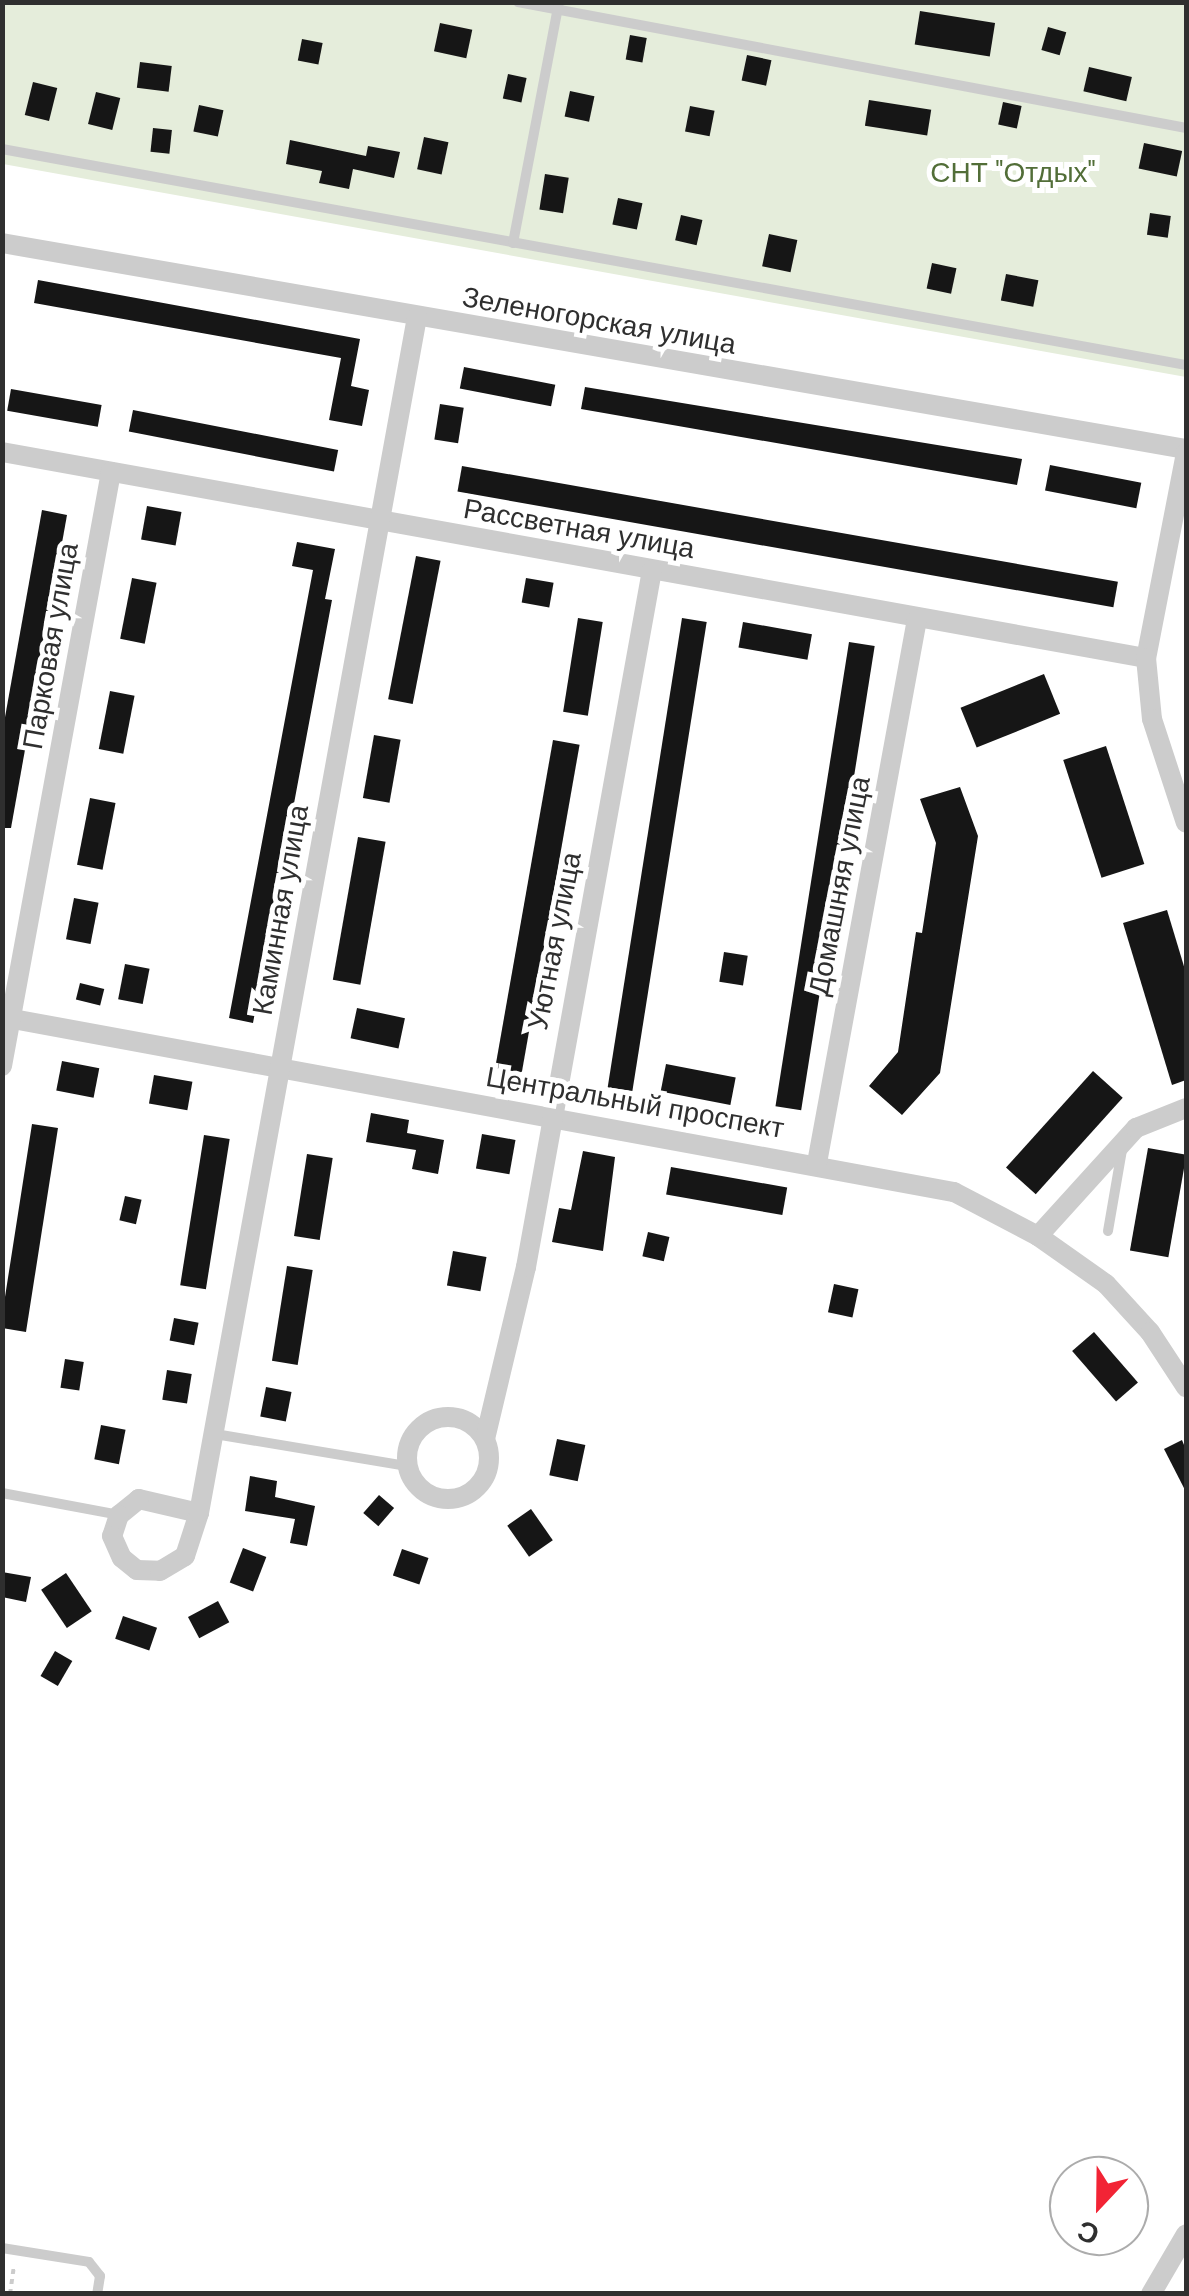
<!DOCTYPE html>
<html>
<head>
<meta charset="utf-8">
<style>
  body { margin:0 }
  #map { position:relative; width:1189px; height:2296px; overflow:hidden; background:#fff; font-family:"DM Sans",sans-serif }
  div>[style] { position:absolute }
  .green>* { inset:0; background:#e5eddb }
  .building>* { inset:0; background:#161616; transform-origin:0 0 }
  .path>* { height:4px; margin-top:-2px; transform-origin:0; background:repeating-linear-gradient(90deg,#ccc 0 5px,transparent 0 10px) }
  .service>* { height:10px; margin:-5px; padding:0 5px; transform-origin:5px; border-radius:5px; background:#ccc }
  .minor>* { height:20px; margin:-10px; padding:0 10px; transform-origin:10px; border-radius:10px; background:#ccc }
  .minor>.ring { margin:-10px; padding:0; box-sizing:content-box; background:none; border:20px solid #ccc; border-radius:50% }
  span { translate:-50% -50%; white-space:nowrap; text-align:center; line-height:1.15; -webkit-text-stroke:10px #fff; paint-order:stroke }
  .park-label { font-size:28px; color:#526e38 }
  .street-label { font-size:28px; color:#2f2f2f }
  .frame { position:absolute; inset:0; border:5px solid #2f2f2f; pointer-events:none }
  .north { position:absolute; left:1049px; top:2156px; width:100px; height:100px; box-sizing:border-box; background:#fff; border:2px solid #acacac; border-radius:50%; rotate:202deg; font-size:28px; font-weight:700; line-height:40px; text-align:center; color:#2f2f2f }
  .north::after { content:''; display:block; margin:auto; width:35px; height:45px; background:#f22435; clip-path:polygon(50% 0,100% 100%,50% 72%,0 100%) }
</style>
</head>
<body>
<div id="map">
  <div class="green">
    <i style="clip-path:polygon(2px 3px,1186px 3px,1186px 377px,3px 164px)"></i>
  </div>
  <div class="building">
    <i style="left:920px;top:11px;width:76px;height:34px;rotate:9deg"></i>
    <i style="left:440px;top:23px;width:33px;height:29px;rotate:12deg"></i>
    <i style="left:1048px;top:27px;width:19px;height:24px;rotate:16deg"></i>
    <i style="left:630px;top:35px;width:17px;height:25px;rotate:10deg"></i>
    <i style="left:302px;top:39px;width:21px;height:22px;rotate:11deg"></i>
    <i style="left:747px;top:55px;width:25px;height:26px;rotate:12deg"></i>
    <i style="left:140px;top:62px;width:32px;height:26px;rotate:7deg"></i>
    <i style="left:1089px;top:67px;width:44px;height:25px;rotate:13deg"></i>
    <i style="left:508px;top:74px;width:19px;height:25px;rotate:12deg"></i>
    <i style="left:33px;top:82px;width:25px;height:34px;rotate:14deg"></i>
    <i style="left:570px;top:91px;width:25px;height:26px;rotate:12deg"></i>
    <i style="left:96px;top:92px;width:25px;height:33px;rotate:14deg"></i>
    <i style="left:869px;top:100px;width:63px;height:26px;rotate:9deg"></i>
    <i style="left:1003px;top:102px;width:19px;height:23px;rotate:12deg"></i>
    <i style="left:199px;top:105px;width:25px;height:27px;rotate:12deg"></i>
    <i style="left:690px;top:106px;width:25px;height:26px;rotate:11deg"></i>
    <i style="left:153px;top:128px;width:19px;height:24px;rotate:6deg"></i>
    <i style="left:424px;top:137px;width:25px;height:33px;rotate:12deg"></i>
    <i style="clip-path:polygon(290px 140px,366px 156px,368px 146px,400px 152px,394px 178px,353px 169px,349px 189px,319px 183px,322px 171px,286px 164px)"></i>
    <i style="left:1144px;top:143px;width:39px;height:26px;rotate:12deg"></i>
    <i style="left:545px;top:174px;width:24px;height:36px;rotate:9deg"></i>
    <i style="left:618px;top:198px;width:25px;height:27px;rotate:12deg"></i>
    <i style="left:1150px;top:213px;width:21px;height:22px;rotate:8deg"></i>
    <i style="left:681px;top:215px;width:22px;height:26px;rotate:13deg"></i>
    <i style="left:769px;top:234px;width:29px;height:33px;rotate:12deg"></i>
    <i style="left:932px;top:263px;width:25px;height:26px;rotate:12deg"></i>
    <i style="left:1006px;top:274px;width:33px;height:27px;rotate:11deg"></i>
    <i style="clip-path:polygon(38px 280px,360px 339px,351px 386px,369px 390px,362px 426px,329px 420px,341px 358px,34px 303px)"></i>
    <i style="left:464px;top:367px;width:93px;height:22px;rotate:11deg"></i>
    <i style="clip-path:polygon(585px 387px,1022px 459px,1017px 485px,581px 409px)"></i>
    <i style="left:11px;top:389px;width:92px;height:22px;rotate:10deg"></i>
    <i style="left:440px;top:404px;width:24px;height:36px;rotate:9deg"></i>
    <i style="left:133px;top:410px;width:209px;height:22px;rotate:11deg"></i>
    <i style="left:1050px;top:465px;width:93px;height:26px;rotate:11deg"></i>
    <i style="left:462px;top:466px;width:666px;height:26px;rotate:10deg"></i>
    <i style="left:147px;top:506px;width:35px;height:34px;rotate:10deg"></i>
    <i style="clip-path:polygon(42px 510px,67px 515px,11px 828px,2px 828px,2px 734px)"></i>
    <i style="clip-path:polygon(297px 542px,335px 549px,325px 599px,332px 600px,253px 1023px,229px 1018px,313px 570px,292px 566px)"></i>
    <i style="left:416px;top:556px;width:25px;height:146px;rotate:11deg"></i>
    <i style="left:132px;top:578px;width:25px;height:62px;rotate:11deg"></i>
    <i style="left:526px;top:578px;width:28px;height:25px;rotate:10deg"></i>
    <i style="left:578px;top:618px;width:25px;height:95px;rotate:9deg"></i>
    <i style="left:682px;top:618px;width:25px;height:475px;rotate:9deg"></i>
    <i style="left:743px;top:622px;width:70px;height:26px;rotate:10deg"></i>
    <i style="left:849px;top:642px;width:26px;height:470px;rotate:9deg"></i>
    <i style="left:1044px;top:674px;width:43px;height:90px;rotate:68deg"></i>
    <i style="left:110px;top:691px;width:25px;height:59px;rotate:11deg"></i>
    <i style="left:374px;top:735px;width:27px;height:64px;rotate:10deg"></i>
    <i style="left:553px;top:740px;width:27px;height:333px;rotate:10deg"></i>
    <i style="left:1106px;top:746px;width:124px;height:45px;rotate:72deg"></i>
    <i style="clip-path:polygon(960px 787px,978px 836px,940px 1073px,902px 1115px,869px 1086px,898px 1052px,916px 932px,922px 933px,936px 843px,920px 799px)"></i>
    <i style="left:90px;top:798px;width:26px;height:68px;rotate:11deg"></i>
    <i style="left:358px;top:837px;width:28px;height:145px;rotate:10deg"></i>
    <i style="left:74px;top:898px;width:25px;height:42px;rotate:11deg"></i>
    <i style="clip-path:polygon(1167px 910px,1186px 973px,1186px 1080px,1172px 1085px,1123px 923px)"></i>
    <i style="left:724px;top:952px;width:24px;height:30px;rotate:9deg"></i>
    <i style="left:125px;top:964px;width:25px;height:36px;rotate:11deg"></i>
    <i style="left:80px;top:983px;width:25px;height:17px;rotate:14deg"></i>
    <i style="left:357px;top:1008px;width:49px;height:31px;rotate:12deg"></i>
    <i style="left:62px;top:1061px;width:38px;height:30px;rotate:11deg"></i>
    <i style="left:666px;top:1064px;width:71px;height:28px;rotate:11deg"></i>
    <i style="left:1093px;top:1071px;width:40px;height:130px;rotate:42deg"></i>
    <i style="left:154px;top:1075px;width:39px;height:29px;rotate:10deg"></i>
    <i style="clip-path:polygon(371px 1113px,409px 1120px,407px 1133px,444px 1140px,438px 1174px,412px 1169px,416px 1150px,366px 1142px)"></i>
    <i style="clip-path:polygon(32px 1124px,58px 1128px,26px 1332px,2px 1328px,2px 1316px)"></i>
    <i style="left:482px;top:1134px;width:34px;height:35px;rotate:10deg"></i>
    <i style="left:204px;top:1135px;width:26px;height:152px;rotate:9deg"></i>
    <i style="left:1148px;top:1148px;width:39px;height:104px;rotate:10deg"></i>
    <i style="clip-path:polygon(583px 1151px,615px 1157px,603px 1251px,552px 1242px,559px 1208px,571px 1210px)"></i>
    <i style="left:307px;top:1154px;width:26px;height:83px;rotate:9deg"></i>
    <i style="left:671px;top:1167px;width:118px;height:28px;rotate:10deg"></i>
    <i style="left:125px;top:1196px;width:17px;height:25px;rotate:13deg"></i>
    <i style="left:648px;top:1232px;width:22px;height:25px;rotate:13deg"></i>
    <i style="left:453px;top:1251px;width:34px;height:35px;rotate:10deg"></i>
    <i style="left:287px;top:1266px;width:26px;height:96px;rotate:9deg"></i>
    <i style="left:834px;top:1284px;width:25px;height:29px;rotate:12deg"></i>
    <i style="left:174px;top:1318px;width:25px;height:23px;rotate:11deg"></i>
    <i style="left:1094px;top:1332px;width:67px;height:29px;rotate:49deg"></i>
    <i style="left:65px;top:1359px;width:19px;height:29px;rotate:9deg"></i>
    <i style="left:167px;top:1370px;width:25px;height:30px;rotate:9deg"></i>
    <i style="left:266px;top:1387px;width:26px;height:30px;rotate:11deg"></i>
    <i style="left:101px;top:1425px;width:25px;height:35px;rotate:11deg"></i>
    <i style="left:557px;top:1439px;width:29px;height:37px;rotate:12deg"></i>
    <i style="clip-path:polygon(1182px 1440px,1186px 1450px,1186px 1492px,1164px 1449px)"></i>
    <i style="clip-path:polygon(250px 1476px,277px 1481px,275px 1497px,315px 1506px,307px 1546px,290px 1543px,295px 1519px,245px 1511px)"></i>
    <i style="left:379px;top:1495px;width:20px;height:24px;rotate:41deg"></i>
    <i style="left:531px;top:1509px;width:38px;height:29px;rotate:55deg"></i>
    <i style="left:243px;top:1548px;width:25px;height:37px;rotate:21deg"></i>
    <i style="left:402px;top:1549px;width:28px;height:28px;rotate:19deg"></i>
    <i style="clip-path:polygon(2px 1572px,31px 1577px,26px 1602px,2px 1597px)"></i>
    <i style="left:66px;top:1573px;width:46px;height:30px;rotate:56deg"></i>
    <i style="left:218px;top:1601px;width:24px;height:34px;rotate:62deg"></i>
    <i style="left:123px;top:1616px;width:36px;height:24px;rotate:19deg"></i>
    <i style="left:55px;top:1651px;width:20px;height:29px;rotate:30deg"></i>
  </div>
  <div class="path">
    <i style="left:10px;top:2294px;width:30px;rotate:-82deg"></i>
  </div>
  <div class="service">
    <i style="left:518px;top:2px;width:680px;rotate:10.68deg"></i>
    <i style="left:2px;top:149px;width:1204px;rotate:10.34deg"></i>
    <i style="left:513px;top:243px;width:245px;rotate:-79.2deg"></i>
    <i style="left:1108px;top:1231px;width:82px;rotate:-80.2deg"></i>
    <i style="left:215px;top:1434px;width:195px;rotate:9.5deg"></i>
    <i style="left:2px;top:1493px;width:119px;rotate:10.6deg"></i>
    <i style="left:2px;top:2248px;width:88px;rotate:9.1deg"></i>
    <i style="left:89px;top:2262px;width:18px;rotate:52deg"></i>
    <i style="left:100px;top:2276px;width:18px;rotate:99deg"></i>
  </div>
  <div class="minor">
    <i style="left:2px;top:243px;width:1202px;rotate:9.87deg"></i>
    <i style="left:2px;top:452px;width:1162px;rotate:10.21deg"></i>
    <i style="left:1186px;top:453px;width:209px;rotate:101deg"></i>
    <i style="left:1146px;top:658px;width:61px;rotate:84.4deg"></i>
    <i style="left:1152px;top:719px;width:109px;rotate:71.9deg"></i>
    <i style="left:2px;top:1017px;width:968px;rotate:10.42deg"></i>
    <i style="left:954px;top:1192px;width:95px;rotate:27.6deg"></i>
    <i style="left:1038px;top:1236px;width:83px;rotate:35.2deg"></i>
    <i style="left:1106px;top:1284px;width:65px;rotate:47.5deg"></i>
    <i style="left:1150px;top:1332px;width:66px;rotate:56.8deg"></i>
    <i style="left:2px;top:1066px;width:604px;rotate:-79.6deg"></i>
    <i style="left:817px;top:1163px;width:553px;rotate:-79.58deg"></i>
    <i style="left:1038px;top:1236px;width:146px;rotate:-47.8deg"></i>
    <i style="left:1136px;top:1128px;width:54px;rotate:-21.8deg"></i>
    <i class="ring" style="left:407px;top:1417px;width:62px;height:62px"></i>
    <i style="left:485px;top:1439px;width:177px;rotate:-76.6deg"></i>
    <i style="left:526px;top:1267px;width:708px;rotate:-79.75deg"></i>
    <i style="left:199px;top:1513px;width:62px;rotate:-166.9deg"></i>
    <i style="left:139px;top:1499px;width:26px;rotate:141deg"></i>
    <i style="left:119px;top:1515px;width:22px;rotate:108deg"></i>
    <i style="left:112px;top:1536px;width:24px;rotate:66deg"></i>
    <i style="left:122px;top:1558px;width:19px;rotate:39deg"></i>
    <i style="left:137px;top:1570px;width:23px;rotate:2deg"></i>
    <i style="left:160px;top:1571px;width:29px;rotate:-31deg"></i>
    <i style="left:185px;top:1556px;width:45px;rotate:-72deg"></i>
    <i style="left:199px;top:1513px;width:1216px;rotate:-79.67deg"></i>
    <i style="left:1151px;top:2294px;width:69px;rotate:-59.7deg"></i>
  </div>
  <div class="park-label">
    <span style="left:1013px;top:173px">СНТ "Отдых"</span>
  </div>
  <div class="street-label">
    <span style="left:599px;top:321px;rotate:10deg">Зеленогорская улица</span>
    <span style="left:579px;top:529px;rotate:10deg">Рассветная улица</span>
    <span style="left:51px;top:646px;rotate:-80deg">Парковая улица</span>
    <span style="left:840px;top:886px;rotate:-79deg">Домашняя улица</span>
    <span style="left:281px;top:910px;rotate:-80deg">Каминная улица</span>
    <span style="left:555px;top:941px;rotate:-79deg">Уютная улица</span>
    <span style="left:635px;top:1103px;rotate:10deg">Центральный проспект</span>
  </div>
  <div class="frame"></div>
  <div class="north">С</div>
</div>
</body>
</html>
